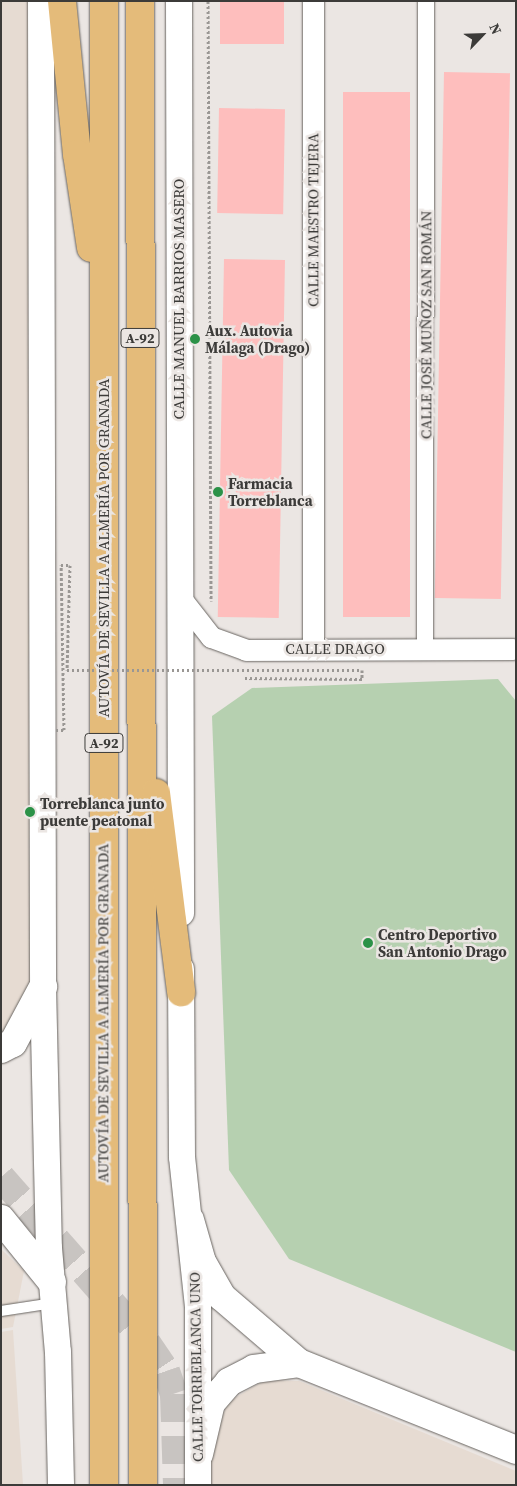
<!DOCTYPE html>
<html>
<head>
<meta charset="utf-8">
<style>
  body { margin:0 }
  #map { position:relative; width:517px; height:1486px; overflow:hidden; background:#ebe6e3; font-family:"Source Serif 4",serif }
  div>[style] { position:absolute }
  .built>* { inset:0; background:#e6dbd2 }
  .green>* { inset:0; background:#b6d0b0 }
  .building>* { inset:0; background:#febebd; transform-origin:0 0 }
  .secondary-tunnel>* { height:28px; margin-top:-14px; transform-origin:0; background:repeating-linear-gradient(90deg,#c8c4c1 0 28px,transparent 0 42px) }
  .path>* { height:3px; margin-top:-1.5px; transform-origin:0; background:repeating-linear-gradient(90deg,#9a9794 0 2.5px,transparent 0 5px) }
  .roads { filter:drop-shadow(0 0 1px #696561) drop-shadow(0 0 1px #696561) }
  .service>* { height:10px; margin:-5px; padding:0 5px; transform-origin:5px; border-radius:5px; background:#fff }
  .pedestrian>* { height:16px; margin:-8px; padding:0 8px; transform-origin:8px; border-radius:8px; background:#fff }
  .minor>* { height:21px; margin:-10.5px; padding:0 10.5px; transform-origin:10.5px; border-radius:10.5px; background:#fff }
  .tertiary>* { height:26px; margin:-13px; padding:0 13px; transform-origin:13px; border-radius:13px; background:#fff }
  .secondary>* { height:28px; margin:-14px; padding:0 14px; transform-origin:14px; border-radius:14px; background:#fff }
  .trunk>* { height:28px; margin:-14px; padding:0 14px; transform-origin:14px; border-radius:14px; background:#e4bb7a }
  .path-bridge>* { height:3px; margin-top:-1.5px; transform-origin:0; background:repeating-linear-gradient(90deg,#9a9794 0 2.5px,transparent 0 5px) }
  .dots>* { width:14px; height:14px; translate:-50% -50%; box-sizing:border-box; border:2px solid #ebe6e3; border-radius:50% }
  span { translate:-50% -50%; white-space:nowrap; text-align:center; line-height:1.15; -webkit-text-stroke:5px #ebe6e3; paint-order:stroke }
  .shield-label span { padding:1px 4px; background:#ebe6e3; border:1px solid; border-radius:4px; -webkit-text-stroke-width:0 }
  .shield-label { font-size:14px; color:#3c3b39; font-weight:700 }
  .street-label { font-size:15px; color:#3c3b39 }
  .poi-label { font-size:15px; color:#3c3b39; font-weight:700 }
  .left { translate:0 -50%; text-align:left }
  .frame { position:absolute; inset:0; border:2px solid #3c3b39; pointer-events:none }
  .north { position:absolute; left:457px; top:10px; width:50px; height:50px; -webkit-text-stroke:4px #ebe6e3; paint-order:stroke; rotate:66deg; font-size:14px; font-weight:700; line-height:20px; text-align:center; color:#3c3b39 }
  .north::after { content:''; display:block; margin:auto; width:18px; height:22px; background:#3c3b39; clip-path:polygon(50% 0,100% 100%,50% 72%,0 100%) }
</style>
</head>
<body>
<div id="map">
  <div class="built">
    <i style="clip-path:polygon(1px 1px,32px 1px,32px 983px,14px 1024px,1px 1033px)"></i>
    <i style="clip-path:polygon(1px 1249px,24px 1271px,13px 1327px,1px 1329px)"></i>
    <i style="clip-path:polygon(13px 1330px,23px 1485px,1px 1485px,1px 1332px)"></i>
    <i style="clip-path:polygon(265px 1380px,299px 1381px,516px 1471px,516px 1485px,210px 1485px,210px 1445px,228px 1402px)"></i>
  </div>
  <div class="green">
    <i style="clip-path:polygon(498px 679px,516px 701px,516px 1352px,289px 1259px,229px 1170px,212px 716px,252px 688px)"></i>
  </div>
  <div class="building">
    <i style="left:220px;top:1px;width:64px;height:43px"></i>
    <i style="left:444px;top:72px;width:66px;height:526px;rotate:1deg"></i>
    <i style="left:343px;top:92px;width:67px;height:525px"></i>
    <i style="left:219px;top:108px;width:66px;height:105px;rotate:1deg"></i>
    <i style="left:224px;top:259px;width:61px;height:358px;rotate:1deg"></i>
  </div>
  <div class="secondary-tunnel">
    <i style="left:1px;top:1177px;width:221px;rotate:48.7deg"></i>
    <i style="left:147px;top:1343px;width:34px;rotate:56deg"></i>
    <i style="left:166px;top:1371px;width:24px;rotate:71deg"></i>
    <i style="left:174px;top:1394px;width:91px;rotate:88.1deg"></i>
  </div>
  <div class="path">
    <i style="left:208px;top:1px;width:600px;rotate:89.71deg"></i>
  </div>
  <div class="roads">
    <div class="service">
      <i style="left:1px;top:1311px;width:53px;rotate:-8.7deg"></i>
    </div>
    <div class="pedestrian">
      <i style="left:425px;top:649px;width:648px;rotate:-89.91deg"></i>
    </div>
    <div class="minor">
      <i style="left:313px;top:1px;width:648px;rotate:90deg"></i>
      <i style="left:179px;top:596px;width:52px;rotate:52deg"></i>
      <i style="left:211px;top:637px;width:37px;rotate:20deg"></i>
      <i style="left:246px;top:650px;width:267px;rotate:-0.2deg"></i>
    </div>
    <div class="tertiary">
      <i style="left:41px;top:1px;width:986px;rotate:89.88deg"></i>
      <i style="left:43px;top:987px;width:261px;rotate:88.7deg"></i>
      <i style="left:49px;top:1248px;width:104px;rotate:85.1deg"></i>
      <i style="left:58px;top:1352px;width:133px;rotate:88.7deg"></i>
      <i style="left:179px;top:1px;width:912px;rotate:89.87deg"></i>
      <i style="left:181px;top:969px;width:188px;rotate:89.7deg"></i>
      <i style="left:182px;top:1157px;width:150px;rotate:83.9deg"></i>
      <i style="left:198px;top:1306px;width:179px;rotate:90deg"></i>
    </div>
    <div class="secondary">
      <i style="left:1px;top:1049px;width:13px;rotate:-27deg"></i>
      <i style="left:13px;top:1043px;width:64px;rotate:-61.8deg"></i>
      <i style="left:1px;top:1219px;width:81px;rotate:51deg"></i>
      <i style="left:190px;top:1220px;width:44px;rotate:74.1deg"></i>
      <i style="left:202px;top:1262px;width:40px;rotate:60.3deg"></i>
      <i style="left:222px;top:1297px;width:101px;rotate:40.6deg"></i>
      <i style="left:299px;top:1363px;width:234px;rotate:21.8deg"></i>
      <i style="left:199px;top:1454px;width:52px;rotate:-76.8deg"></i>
      <i style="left:211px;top:1403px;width:28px;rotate:-49deg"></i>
      <i style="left:229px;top:1382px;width:28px;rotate:-27deg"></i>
      <i style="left:254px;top:1369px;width:45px;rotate:-7.6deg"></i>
    </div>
    <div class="trunk">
      <i style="left:62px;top:1px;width:154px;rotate:84.4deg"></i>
      <i style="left:77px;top:154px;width:95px;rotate:81.5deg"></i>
      <i style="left:104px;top:1px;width:1484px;rotate:90deg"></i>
      <i style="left:140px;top:1px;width:1484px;rotate:89.88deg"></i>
      <i style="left:156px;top:793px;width:201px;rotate:82.8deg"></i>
    </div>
  </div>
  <div class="path-bridge">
    <i style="left:56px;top:730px;width:8px"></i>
    <i style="left:64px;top:730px;width:165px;rotate:-91deg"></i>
    <i style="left:61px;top:565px;width:9px"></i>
    <i style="left:70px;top:565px;width:105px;rotate:91.6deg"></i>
    <i style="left:67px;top:670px;width:295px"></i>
    <i style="left:362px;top:670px;width:9px;rotate:90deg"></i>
    <i style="left:362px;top:679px;width:117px;rotate:-179.5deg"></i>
  </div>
  <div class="dots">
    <i style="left:195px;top:339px;background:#2c9248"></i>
    <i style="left:218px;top:492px;background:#2c9248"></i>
    <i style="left:30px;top:812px;background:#2c9248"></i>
    <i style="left:368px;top:943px;background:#2c9248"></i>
  </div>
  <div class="shield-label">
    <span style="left:140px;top:338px">A-92</span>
    <span style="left:104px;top:743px">A-92</span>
  </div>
  <div class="street-label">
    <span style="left:313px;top:220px;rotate:-90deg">CALLE MAESTRO TEJERA</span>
    <span style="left:179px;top:299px;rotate:-90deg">CALLE MANUEL BARRIOS MASERO</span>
    <span style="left:426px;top:325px;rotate:-90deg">CALLE JOSÉ MUÑOZ SAN ROMÁN</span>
    <span style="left:104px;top:548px;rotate:-90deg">AUTOVÍA DE SEVILLA A ALMERÍA POR GRANADA</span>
    <span style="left:335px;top:649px">CALLE DRAGO</span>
    <span style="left:103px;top:1013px;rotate:-90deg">AUTOVÍA DE SEVILLA A ALMERÍA POR GRANADA</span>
    <span style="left:196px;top:1367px;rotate:-91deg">CALLE TORREBLANCA UNO</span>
  </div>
  <div class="poi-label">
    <span class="left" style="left:205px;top:339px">Aux. Autovia<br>Málaga (Drago)</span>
    <span class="left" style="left:228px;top:492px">Farmacia<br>Torreblanca</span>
    <span class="left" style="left:40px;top:812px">Torreblanca junto<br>puente peatonal</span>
    <span class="left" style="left:378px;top:943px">Centro Deportivo<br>San Antonio Drago</span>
  </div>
  <div class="frame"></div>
  <div class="north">N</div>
</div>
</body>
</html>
